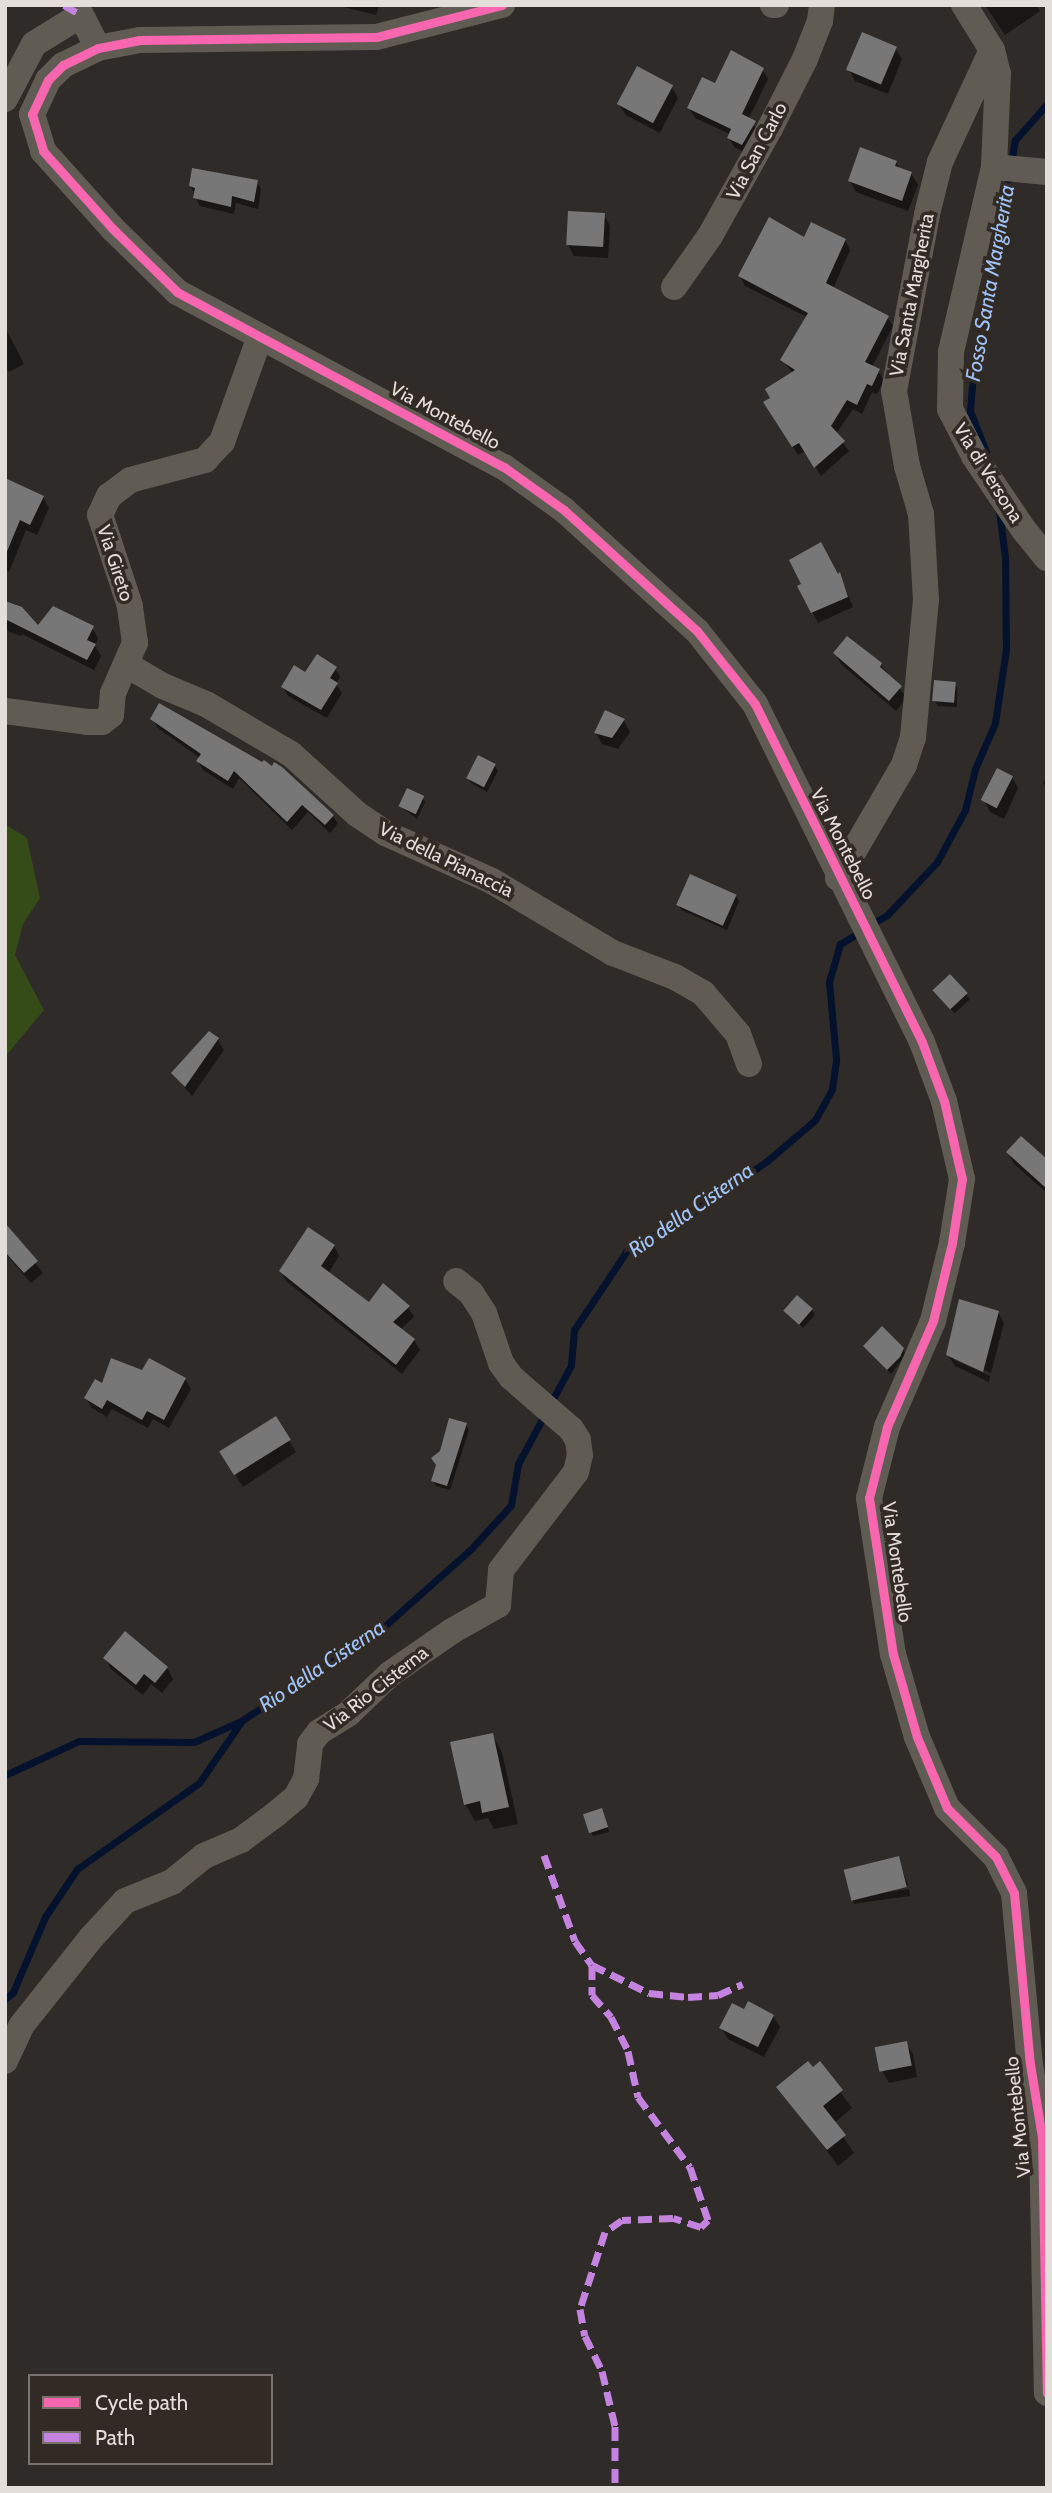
<!DOCTYPE html>
<html>
<head>
<meta charset="utf-8">
<style>
  body { margin:0 }
  #map { position:relative; width:1052px; height:2493px; overflow:hidden; background:#2e2b28; font-family:Cabin,sans-serif }
  div>[style] { position:absolute }
  .green>* { inset:0; background:#354c18 }
  .shadow>* { inset:0; background:#0007; transform-origin:0 0 }
  .stream>* { height:7px; margin:-3.5px; padding:0 3.5px; transform-origin:3.5px; border-radius:3.5px; background:#04122e }
  .building>* { inset:0; background:#787777; transform-origin:0 0 }
  .minor>* { height:26px; margin:-13px; padding:0 13px; transform-origin:13px; border-radius:13px; background:#615c53 }
  .quiet>* { height:7px; margin-top:-3.5px; transform-origin:0; background:repeating-linear-gradient(90deg,#c483df 0 14px,transparent 0 21px) }
  .cycleway>* { height:9px; margin:-4.5px; padding:0 4.5px; transform-origin:4.5px; border-radius:4.5px; background:#f766af }
  span { translate:-50% -50%; white-space:nowrap; text-align:center; line-height:1.15; -webkit-text-stroke:7px #322a24; paint-order:stroke }
  .street-label { font-size:19px; color:#e3ded9 }
  .water-label { font-size:21px; color:#9fc4fa; font-style:italic }
  .frame { position:absolute; inset:0; border:7px solid #e3ded9; pointer-events:none }
  .legend { position:absolute; left:28px; top:2374px; width:245px; height:91px; box-sizing:border-box; background:#322a24; border:2px solid #79726c; margin:0; padding:9px 12px; list-style:none; font-size:21px; color:#e3ded9 }
  .legend li { display:flex; align-items:center; gap:14px; height:35px }
  .legend b { width:35px; border:2px solid #79726c }
</style>
</head>
<body>
<div id="map">
  <div class="green">
    <i style="clip-path:polygon(5px 824px,27px 838px,40px 898px,23px 924px,15px 955px,44px 1010px,5px 1057px)"></i>
  </div>
  <div class="shadow">
    <i style="clip-path:polygon(335px 5px,379px 5px,376px 15px)"></i>
    <i style="clip-path:polygon(985px 5px,1036px 5px,1040px 11px,1005px 35px)"></i>
    <i style="clip-path:polygon(895px 48px,902px 59px,888px 94px,855px 81px,849px 70px)"></i>
    <i style="clip-path:polygon(762px 69px,768px 79px,748px 120px,760px 132px,748px 154px,734px 147px,729px 138px,730px 134px,695px 118px,689px 108px,716px 86px)"></i>
    <i style="clip-path:polygon(671px 86px,678px 98px,660px 133px,626px 115px,619px 104px)"></i>
    <i style="clip-path:polygon(896px 162px,899px 169px,911px 173px,918px 185px,908px 211px,856px 192px,850px 181px)"></i>
    <i style="clip-path:polygon(257px 182px,261px 189px,258px 209px,236px 203px,234px 214px,200px 206px,190px 185px)"></i>
    <i style="clip-path:polygon(604px 215px,610px 226px,608px 258px,574px 256px,568px 245px)"></i>
    <i style="clip-path:polygon(805px 239px,845px 240px,850px 250px,833px 289px,887px 317px,893px 326px,872px 367px,878px 371px,884px 380px,877px 394px,872px 392px,862px 414px,853px 409px,836px 434px,849px 451px,821px 476px,805px 451px,798px 455px,766px 402px,793px 373px,782px 360px,807px 317px,745px 286px,740px 276px)"></i>
    <i style="clip-path:polygon(5px 327px,24px 364px,9px 372px,5px 365px)"></i>
    <i style="clip-path:polygon(5px 492px,43px 497px,49px 508px,37px 535px,26px 530px,9px 572px,5px 570px)"></i>
    <i style="clip-path:polygon(840px 575px,853px 607px,818px 623px,799px 587px)"></i>
    <i style="clip-path:polygon(5px 603px,39px 628px,92px 628px,98px 638px,95px 646px,101px 656px,94px 670px,22px 634px,21px 636px,5px 630px)"></i>
    <i style="clip-path:polygon(835px 653px,880px 664px,907px 698px,896px 711px,841px 664px)"></i>
    <i style="clip-path:polygon(335px 668px,340px 677px,336px 684px,342px 693px,327px 718px,288px 696px,283px 687px,306px 674px)"></i>
    <i style="clip-path:polygon(955px 683px,957px 688px,957px 707px,938px 706px,935px 701px)"></i>
    <i style="clip-path:polygon(606px 712px,624px 721px,630px 732px,618px 749px,602px 744px,596px 733px)"></i>
    <i style="clip-path:polygon(152px 719px,272px 769px,333px 816px,338px 824px,330px 833px,308px 812px,292px 830px,239px 778px,233px 789px,203px 770px,198px 761px,200px 758px,158px 728px)"></i>
    <i style="clip-path:polygon(495px 766px,498px 771px,487px 792px,471px 783px,468px 778px)"></i>
    <i style="clip-path:polygon(1047px 775px,1047px 789px,1043px 783px)"></i>
    <i style="clip-path:polygon(1012px 777px,1018px 788px,1004px 819px,990px 812px,984px 801px)"></i>
    <i style="clip-path:polygon(422px 797px,425px 802px,417px 819px,400px 806px)"></i>
    <i style="clip-path:polygon(736px 896px,739px 901px,727px 930px,681px 910px,679px 905px)"></i>
    <i style="left:950px;top:977px;width:30px;height:21px;rotate:48deg"></i>
    <i style="clip-path:polygon(217px 1039px,224px 1050px,192px 1096px,173px 1074px)"></i>
    <i style="clip-path:polygon(1008px 1152px,1047px 1162px,1047px 1193px,1014px 1164px)"></i>
    <i style="clip-path:polygon(5px 1225px,43px 1273px,31px 1283px,5px 1253px)"></i>
    <i style="clip-path:polygon(334px 1246px,339px 1256px,328px 1274px,370px 1304px,408px 1307px,414px 1317px,400px 1330px,414px 1340px,420px 1350px,402px 1374px,286px 1281px,281px 1271px)"></i>
    <i style="clip-path:polygon(786px 1310px,812px 1310px,815px 1315px,803px 1328px)"></i>
    <i style="clip-path:polygon(998px 1312px,1004px 1323px,991px 1373px,954px 1356px,954px 1360px,990px 1376px,989px 1382px,955px 1366px,948px 1355px)"></i>
    <i style="clip-path:polygon(865px 1346px,903px 1349px,906px 1354px,891px 1374px)"></i>
    <i style="clip-path:polygon(143px 1372px,185px 1379px,191px 1389px,169px 1428px,153px 1419px,148px 1428px,112px 1409px,107px 1417px,92px 1408px,86px 1398px,102px 1386px)"></i>
    <i style="clip-path:polygon(275px 1419px,296px 1452px,243px 1487px,229px 1465px)"></i>
    <i style="clip-path:polygon(466px 1425px,469px 1430px,450px 1490px,436px 1486px,433px 1481px)"></i>
    <i style="clip-path:polygon(105px 1658px,167px 1668px,173px 1679px,162px 1693px,151px 1684px,143px 1695px,111px 1669px)"></i>
    <i style="clip-path:polygon(492px 1735px,502px 1752px,518px 1824px,494px 1829px,488px 1818px,475px 1821px,465px 1804px)"></i>
    <i style="clip-path:polygon(602px 1810px,609px 1832px,593px 1836px,590px 1831px)"></i>
    <i style="clip-path:polygon(898px 1858px,908px 1885px,853px 1898px)"></i>
    <i style="left:909px;top:1889px;width:7px;height:57px;rotate:82deg"></i>
    <i style="clip-path:polygon(773px 2016px,780px 2027px,764px 2057px,728px 2039px,721px 2027px)"></i>
    <i style="clip-path:polygon(906px 2043px,913px 2054px,917px 2077px,889px 2083px,883px 2072px)"></i>
    <i style="clip-path:polygon(819px 2063px,852px 2108px,834px 2123px,854px 2153px,838px 2166px,779px 2087px)"></i>
  </div>
  <div class="stream">
    <i style="left:986px;top:452px;width:44px;rotate:-111.3deg"></i>
    <i style="left:970px;top:411px;width:50px;rotate:-85.4deg"></i>
    <i style="left:974px;top:361px;width:53px;rotate:-77deg"></i>
    <i style="left:986px;top:309px;width:171px;rotate:-80.3deg"></i>
    <i style="left:1015px;top:140px;width:48px;rotate:-48.4deg"></i>
    <i style="left:870px;top:925px;width:20px;rotate:-30deg"></i>
    <i style="left:887px;top:915px;width:73px;rotate:-46.7deg"></i>
    <i style="left:937px;top:862px;width:59px;rotate:-61.7deg"></i>
    <i style="left:965px;top:810px;width:42px;rotate:-76.3deg"></i>
    <i style="left:975px;top:769px;width:50px;rotate:-66.5deg"></i>
    <i style="left:995px;top:723px;width:75px;rotate:-81.5deg"></i>
    <i style="left:1006px;top:649px;width:92px;rotate:-90.6deg"></i>
    <i style="left:1005px;top:557px;width:46px;rotate:-97.4deg"></i>
    <i style="left:5px;top:1775px;width:81px;rotate:-24.7deg"></i>
    <i style="left:79px;top:1741px;width:115px;rotate:0.5deg"></i>
    <i style="left:194px;top:1742px;width:51px;rotate:-24.1deg"></i>
    <i style="left:241px;top:1721px;width:165px;rotate:-33.1deg"></i>
    <i style="left:379px;top:1631px;width:123px;rotate:-41.7deg"></i>
    <i style="left:471px;top:1549px;width:59px;rotate:-47.7deg"></i>
    <i style="left:511px;top:1505px;width:42px;rotate:-80.3deg"></i>
    <i style="left:518px;top:1464px;width:112px;rotate:-61.8deg"></i>
    <i style="left:571px;top:1365px;width:35px;rotate:-85deg"></i>
    <i style="left:574px;top:1330px;width:94px;rotate:-56.3deg"></i>
    <i style="left:626px;top:1252px;width:82px;rotate:-31deg"></i>
    <i style="left:696px;top:1210px;width:86px;rotate:-34.6deg"></i>
    <i style="left:767px;top:1161px;width:63px;rotate:-40.5deg"></i>
    <i style="left:815px;top:1120px;width:35px;rotate:-61deg"></i>
    <i style="left:832px;top:1089px;width:30px;rotate:-82deg"></i>
    <i style="left:836px;top:1059px;width:77px;rotate:-95.2deg"></i>
    <i style="left:829px;top:982px;width:40px;rotate:-74deg"></i>
    <i style="left:840px;top:944px;width:23px;rotate:-31deg"></i>
    <i style="left:5px;top:1999px;width:11px;rotate:-41deg"></i>
    <i style="left:13px;top:1992px;width:82px;rotate:-66.9deg"></i>
    <i style="left:45px;top:1917px;width:58px;rotate:-56.3deg"></i>
    <i style="left:77px;top:1869px;width:149px;rotate:-35.2deg"></i>
    <i style="left:199px;top:1783px;width:74px;rotate:-55.5deg"></i>
  </div>
  <div class="building">
    <i style="left:862px;top:32px;width:38px;height:41px;rotate:23deg"></i>
    <i style="clip-path:polygon(731px 50px,764px 68px,742px 114px,756px 121px,742px 145px,727px 138px,731px 129px,687px 108px,702px 77px,715px 83px)"></i>
    <i style="left:637px;top:66px;width:41px;height:43px;rotate:28deg"></i>
    <i style="clip-path:polygon(860px 147px,897px 161px,895px 166px,912px 172px,902px 201px,848px 181px)"></i>
    <i style="clip-path:polygon(192px 168px,258px 180px,254px 202px,232px 196px,231px 207px,193px 198px,195px 188px,189px 186px)"></i>
    <i style="left:568px;top:211px;width:37px;height:34px;rotate:3deg"></i>
    <i style="clip-path:polygon(769px 217px,804px 237px,811px 222px,846px 239px,826px 283px,889px 316px,865px 362px,880px 369px,872px 386px,867px 384px,857px 405px,847px 400px,831px 426px,845px 441px,814px 468px,799px 443px,792px 447px,763px 402px,770px 398px,765px 389px,795px 370px,780px 360px,808px 313px,738px 276px)"></i>
    <i style="clip-path:polygon(5px 478px,44px 496px,30px 525px,20px 520px,6px 554px)"></i>
    <i style="clip-path:polygon(821px 542px,838px 574px,840px 572px,848px 597px,811px 613px,797px 586px,801px 584px,789px 560px)"></i>
    <i style="clip-path:polygon(5px 601px,22px 607px,38px 625px,53px 606px,94px 626px,87px 640px,96px 644px,87px 660px,5px 619px)"></i>
    <i style="clip-path:polygon(847px 636px,882px 663px,880px 667px,902px 686px,889px 701px,833px 653px)"></i>
    <i style="clip-path:polygon(317px 654px,337px 667px,330px 678px,338px 683px,321px 710px,281px 687px,294px 665px,305px 672px)"></i>
    <i style="left:934px;top:680px;width:22px;height:21px;rotate:5deg"></i>
    <i style="clip-path:polygon(159px 703px,262px 762px,264px 760px,272px 766px,274px 762px,282px 767px,334px 815px,325px 825px,302px 805px,287px 822px,234px 771px,228px 781px,196px 761px,201px 754px,150px 719px)"></i>
    <i style="clip-path:polygon(605px 710px,625px 719px,612px 738px,594px 733px)"></i>
    <i style="left:478px;top:755px;width:20px;height:26px;rotate:27deg"></i>
    <i style="left:997px;top:768px;width:18px;height:36px;rotate:27deg"></i>
    <i style="left:407px;top:788px;width:19px;height:20px;rotate:25deg"></i>
    <i style="left:690px;top:874px;width:51px;height:34px;rotate:24deg"></i>
    <i style="left:950px;top:974px;width:26px;height:24px;rotate:47deg"></i>
    <i style="clip-path:polygon(209px 1031px,219px 1038px,185px 1087px,171px 1073px)"></i>
    <i style="clip-path:polygon(1021px 1136px,1047px 1159px,1047px 1189px,1006px 1152px)"></i>
    <i style="clip-path:polygon(5px 1223px,38px 1261px,24px 1273px,5px 1252px)"></i>
    <i style="clip-path:polygon(308px 1227px,335px 1245px,321px 1266px,369px 1302px,383px 1283px,410px 1306px,393px 1322px,415px 1339px,396px 1365px,279px 1271px)"></i>
    <i style="left:797px;top:1295px;width:21px;height:21px;rotate:41deg"></i>
    <i style="clip-path:polygon(959px 1299px,999px 1311px,983px 1372px,946px 1355px)"></i>
    <i style="clip-path:polygon(882px 1326px,904px 1348px,900px 1357px,887px 1370px,863px 1346px)"></i>
    <i style="clip-path:polygon(111px 1358px,142px 1370px,149px 1358px,186px 1378px,164px 1420px,147px 1411px,142px 1420px,107px 1400px,102px 1409px,84px 1398px,95px 1379px,102px 1383px)"></i>
    <i style="left:276px;top:1416px;width:28px;height:67px;rotate:58deg"></i>
    <i style="clip-path:polygon(449px 1418px,467px 1423px,447px 1486px,431px 1481px,436px 1465px,431px 1458px,440px 1451px)"></i>
    <i style="clip-path:polygon(125px 1631px,168px 1667px,155px 1683px,144px 1674px,136px 1685px,103px 1658px)"></i>
    <i style="clip-path:polygon(493px 1733px,509px 1807px,482px 1813px,480px 1801px,464px 1805px,450px 1742px)"></i>
    <i style="left:602px;top:1808px;width:20px;height:20px;rotate:72deg"></i>
    <i style="left:899px;top:1856px;width:32px;height:57px;rotate:76deg"></i>
    <i style="clip-path:polygon(748px 2001px,774px 2015px,758px 2047px,719px 2028px,732px 2003px,744px 2009px)"></i>
    <i style="left:907px;top:2041px;width:25px;height:33px;rotate:79deg"></i>
    <i style="clip-path:polygon(808px 2061px,813px 2067px,820px 2061px,843px 2090px,823px 2106px,846px 2135px,827px 2150px,776px 2087px)"></i>
  </div>
  <div class="minor">
    <i style="left:502px;top:5px;width:130px;rotate:165.7deg"></i>
    <i style="left:376px;top:37px;width:236px;rotate:179.3deg"></i>
    <i style="left:140px;top:40px;width:43px;rotate:169.2deg"></i>
    <i style="left:98px;top:48px;width:39px;rotate:154deg"></i>
    <i style="left:63px;top:65px;width:21px;rotate:135deg"></i>
    <i style="left:48px;top:80px;width:38px;rotate:115deg"></i>
    <i style="left:32px;top:114px;width:39px;rotate:73deg"></i>
    <i style="left:43px;top:151px;width:105px;rotate:48.1deg"></i>
    <i style="left:113px;top:229px;width:90px;rotate:44.5deg"></i>
    <i style="left:177px;top:292px;width:371px;rotate:28.2deg"></i>
    <i style="left:504px;top:467px;width:74px;rotate:35.6deg"></i>
    <i style="left:564px;top:510px;width:180px;rotate:42.3deg"></i>
    <i style="left:697px;top:631px;width:93px;rotate:51.5deg"></i>
    <i style="left:755px;top:704px;width:377px;rotate:63.7deg"></i>
    <i style="left:922px;top:1042px;width:63px;rotate:69.6deg"></i>
    <i style="left:944px;top:1101px;width:80px;rotate:77deg"></i>
    <i style="left:962px;top:1179px;width:65px;rotate:98.9deg"></i>
    <i style="left:952px;top:1243px;width:80px;rotate:103.7deg"></i>
    <i style="left:933px;top:1321px;width:116px;rotate:113.5deg"></i>
    <i style="left:887px;top:1427px;width:73px;rotate:104.2deg"></i>
    <i style="left:869px;top:1498px;width:158px;rotate:81.3deg"></i>
    <i style="left:893px;top:1654px;width:86px;rotate:73.9deg"></i>
    <i style="left:917px;top:1737px;width:77px;rotate:67.1deg"></i>
    <i style="left:947px;top:1808px;width:69px;rotate:45deg"></i>
    <i style="left:996px;top:1857px;width:40px;rotate:63.4deg"></i>
    <i style="left:1014px;top:1893px;width:172px;rotate:84.7deg"></i>
    <i style="left:1030px;top:2064px;width:74px;rotate:80.7deg"></i>
    <i style="left:1042px;top:2137px;width:256px;rotate:88.9deg"></i>
    <i style="left:773px;top:5px;width:3px"></i>
    <i style="left:964px;top:5px;width:53px;rotate:58.1deg"></i>
    <i style="left:992px;top:50px;width:25px;rotate:76deg"></i>
    <i style="left:998px;top:74px;width:93px;rotate:92.5deg"></i>
    <i style="left:994px;top:167px;width:190px;rotate:103.1deg"></i>
    <i style="left:951px;top:352px;width:57px;rotate:91deg"></i>
    <i style="left:950px;top:409px;width:53px;rotate:62.9deg"></i>
    <i style="left:974px;top:456px;width:89px;rotate:56deg"></i>
    <i style="left:1024px;top:530px;width:36px;rotate:51deg"></i>
    <i style="left:5px;top:99px;width:62px;rotate:-62.2deg"></i>
    <i style="left:34px;top:44px;width:55px;rotate:-31.7deg"></i>
    <i style="left:81px;top:15px;width:37px;rotate:63deg"></i>
    <i style="left:994px;top:167px;width:53px;rotate:5.4deg"></i>
    <i style="left:674px;top:287px;width:62px;rotate:-54.8deg"></i>
    <i style="left:710px;top:236px;width:124px;rotate:-60.9deg"></i>
    <i style="left:770px;top:128px;width:77px;rotate:-63.1deg"></i>
    <i style="left:805px;top:59px;width:41px;rotate:-68.5deg"></i>
    <i style="left:820px;top:21px;width:16px;rotate:-83deg"></i>
    <i style="left:127px;top:665px;width:42px;rotate:30.3deg"></i>
    <i style="left:163px;top:686px;width:47px;rotate:22.7deg"></i>
    <i style="left:206px;top:704px;width:99px;rotate:30.5deg"></i>
    <i style="left:291px;top:754px;width:89px;rotate:42.3deg"></i>
    <i style="left:357px;top:814px;width:34px;rotate:34deg"></i>
    <i style="left:385px;top:833px;width:117px;rotate:24.2deg"></i>
    <i style="left:492px;top:881px;width:141px;rotate:30.8deg"></i>
    <i style="left:613px;top:953px;width:66px;rotate:21.2deg"></i>
    <i style="left:675px;top:977px;width:32px;rotate:30deg"></i>
    <i style="left:703px;top:993px;width:54px;rotate:49.5deg"></i>
    <i style="left:738px;top:1034px;width:32px;rotate:70deg"></i>
    <i style="left:5px;top:711px;width:83px;rotate:7.6deg"></i>
    <i style="left:87px;top:722px;width:15px"></i>
    <i style="left:102px;top:722px;width:11px;rotate:-38deg"></i>
    <i style="left:111px;top:715px;width:22px;rotate:-85deg"></i>
    <i style="left:113px;top:693px;width:55px;rotate:-66.3deg"></i>
    <i style="left:135px;top:643px;width:37px;rotate:-98deg"></i>
    <i style="left:130px;top:606px;width:96px;rotate:-108.2deg"></i>
    <i style="left:100px;top:515px;width:21px;rotate:-65deg"></i>
    <i style="left:109px;top:496px;width:26px;rotate:-37deg"></i>
    <i style="left:130px;top:480px;width:78px;rotate:-14.9deg"></i>
    <i style="left:205px;top:460px;width:25px;rotate:-47deg"></i>
    <i style="left:222px;top:442px;width:109px;rotate:-70.2deg"></i>
    <i style="left:838px;top:878px;width:131px;rotate:-59.7deg"></i>
    <i style="left:904px;top:765px;width:29px;rotate:-72deg"></i>
    <i style="left:913px;top:737px;width:138px;rotate:-84.6deg"></i>
    <i style="left:926px;top:600px;width:86px;rotate:-93.3deg"></i>
    <i style="left:921px;top:514px;width:50px;rotate:-106.3deg"></i>
    <i style="left:907px;top:466px;width:76px;rotate:-99.8deg"></i>
    <i style="left:894px;top:391px;width:180px;rotate:-79.4deg"></i>
    <i style="left:927px;top:214px;width:54px;rotate:-76deg"></i>
    <i style="left:940px;top:162px;width:123px;rotate:-65.1deg"></i>
    <i style="left:5px;top:2061px;width:38px;rotate:-65deg"></i>
    <i style="left:21px;top:2026px;width:112px;rotate:-51.5deg"></i>
    <i style="left:91px;top:1938px;width:50px;rotate:-47.4deg"></i>
    <i style="left:125px;top:1901px;width:51px;rotate:-22deg"></i>
    <i style="left:172px;top:1882px;width:41px;rotate:-39.1deg"></i>
    <i style="left:204px;top:1856px;width:40px;rotate:-23.4deg"></i>
    <i style="left:241px;top:1840px;width:44px;rotate:-36.6deg"></i>
    <i style="left:276px;top:1814px;width:26px;rotate:-40deg"></i>
    <i style="left:296px;top:1797px;width:21px;rotate:-61deg"></i>
    <i style="left:306px;top:1779px;width:35px;rotate:-83deg"></i>
    <i style="left:310px;top:1744px;width:15px;rotate:-53deg"></i>
    <i style="left:319px;top:1732px;width:36px;rotate:-32deg"></i>
    <i style="left:349px;top:1713px;width:57px;rotate:-43.6deg"></i>
    <i style="left:390px;top:1674px;width:75px;rotate:-34.7deg"></i>
    <i style="left:452px;top:1631px;width:53px;rotate:-29.5deg"></i>
    <i style="left:498px;top:1605px;width:35px;rotate:-85deg"></i>
    <i style="left:501px;top:1570px;width:123px;rotate:-52.6deg"></i>
    <i style="left:576px;top:1472px;width:17px;rotate:-77deg"></i>
    <i style="left:580px;top:1455px;width:15px;rotate:-98deg"></i>
    <i style="left:578px;top:1440px;width:13px;rotate:-122deg"></i>
    <i style="left:571px;top:1429px;width:79px;rotate:-139.1deg"></i>
    <i style="left:511px;top:1377px;width:17px;rotate:-126deg"></i>
    <i style="left:501px;top:1363px;width:53px;rotate:-108.8deg"></i>
    <i style="left:484px;top:1313px;width:24px;rotate:-123deg"></i>
    <i style="left:471px;top:1293px;width:19px;rotate:-141deg"></i>
  </div>
  <div class="quiet">
    <i style="left:64px;top:5px;width:20px;rotate:30deg"></i>
    <i style="left:544px;top:1855px;width:91px;rotate:70.2deg"></i>
    <i style="left:575px;top:1941px;width:29px;rotate:55deg"></i>
    <i style="left:592px;top:1965px;width:64px;rotate:26.2deg"></i>
    <i style="left:649px;top:1993px;width:39px;rotate:6deg"></i>
    <i style="left:688px;top:1997px;width:30px;rotate:-4deg"></i>
    <i style="left:718px;top:1995px;width:27px;rotate:-24deg"></i>
    <i style="left:592px;top:1965px;width:30px;rotate:90deg"></i>
    <i style="left:592px;top:1995px;width:29px;rotate:49deg"></i>
    <i style="left:611px;top:2017px;width:38px;rotate:63deg"></i>
    <i style="left:628px;top:2051px;width:47px;rotate:77.7deg"></i>
    <i style="left:638px;top:2097px;width:87px;rotate:53.4deg"></i>
    <i style="left:690px;top:2167px;width:56px;rotate:71.2deg"></i>
    <i style="left:708px;top:2220px;width:10px;rotate:135deg"></i>
    <i style="left:701px;top:2227px;width:29px;rotate:-162deg"></i>
    <i style="left:673px;top:2218px;width:51px;rotate:177.8deg"></i>
    <i style="left:622px;top:2220px;width:21px;rotate:145deg"></i>
    <i style="left:605px;top:2232px;width:81px;rotate:108deg"></i>
    <i style="left:580px;top:2309px;width:27px;rotate:80deg"></i>
    <i style="left:585px;top:2336px;width:39px;rotate:64deg"></i>
    <i style="left:602px;top:2371px;width:57px;rotate:76.7deg"></i>
    <i style="left:615px;top:2426px;width:62px;rotate:90deg"></i>
  </div>
  <div class="cycleway">
    <i style="left:502px;top:5px;width:130px;rotate:165.7deg"></i>
    <i style="left:376px;top:37px;width:236px;rotate:179.3deg"></i>
    <i style="left:140px;top:40px;width:43px;rotate:169.2deg"></i>
    <i style="left:98px;top:48px;width:39px;rotate:154deg"></i>
    <i style="left:63px;top:65px;width:21px;rotate:135deg"></i>
    <i style="left:48px;top:80px;width:38px;rotate:115deg"></i>
    <i style="left:32px;top:114px;width:39px;rotate:73deg"></i>
    <i style="left:43px;top:151px;width:105px;rotate:48.1deg"></i>
    <i style="left:113px;top:229px;width:90px;rotate:44.5deg"></i>
    <i style="left:177px;top:292px;width:371px;rotate:28.2deg"></i>
    <i style="left:504px;top:467px;width:74px;rotate:35.6deg"></i>
    <i style="left:564px;top:510px;width:180px;rotate:42.3deg"></i>
    <i style="left:697px;top:631px;width:93px;rotate:51.5deg"></i>
    <i style="left:755px;top:704px;width:377px;rotate:63.7deg"></i>
    <i style="left:922px;top:1042px;width:63px;rotate:69.6deg"></i>
    <i style="left:944px;top:1101px;width:80px;rotate:77deg"></i>
    <i style="left:962px;top:1179px;width:65px;rotate:98.9deg"></i>
    <i style="left:952px;top:1243px;width:80px;rotate:103.7deg"></i>
    <i style="left:933px;top:1321px;width:116px;rotate:113.5deg"></i>
    <i style="left:887px;top:1427px;width:73px;rotate:104.2deg"></i>
    <i style="left:869px;top:1498px;width:158px;rotate:81.3deg"></i>
    <i style="left:893px;top:1654px;width:86px;rotate:73.9deg"></i>
    <i style="left:917px;top:1737px;width:77px;rotate:67.1deg"></i>
    <i style="left:947px;top:1808px;width:69px;rotate:45deg"></i>
    <i style="left:996px;top:1857px;width:40px;rotate:63.4deg"></i>
    <i style="left:1014px;top:1893px;width:172px;rotate:84.7deg"></i>
    <i style="left:1030px;top:2064px;width:74px;rotate:80.7deg"></i>
    <i style="left:1042px;top:2137px;width:256px;rotate:88.9deg"></i>
  </div>
  <div class="street-label">
    <span style="left:757px;top:151px;rotate:-62deg">Via San Carlo</span>
    <span style="left:912px;top:295px;rotate:-79deg">Via Santa Margherita</span>
    <span style="left:445px;top:416px;rotate:28deg">Via Montebello</span>
    <span style="left:988px;top:473px;rotate:58deg">Via di Versona</span>
    <span style="left:115px;top:563px;rotate:72deg">Via Gireto</span>
    <span style="left:843px;top:844px;rotate:63deg">Via Montebello</span>
    <span style="left:446px;top:860px;rotate:26deg">Via della Pianaccia</span>
    <span style="left:897px;top:1562px;rotate:82deg">Via Montebello</span>
    <span style="left:376px;top:1689px;rotate:-38deg">Via Rio Cisterna</span>
    <span style="left:1018px;top:2117px;rotate:-96deg">Via Montebello</span>
  </div>
  <div class="water-label">
    <span style="left:990px;top:283px;rotate:-80deg">Fosso Santa Margherita</span>
    <span style="left:691px;top:1210px;rotate:-35deg">Rio della Cisterna</span>
    <span style="left:322px;top:1666px;rotate:-34deg">Rio della Cisterna</span>
  </div>
  <div class="frame"></div>
  <ul class="legend">
  <li><b style="height:9px;background:#f766af"></b>Cycle path</li>
  <li><b style="height:9px;background:#c483df"></b>Path</li>
  </ul>
</div>
</body>
</html>
